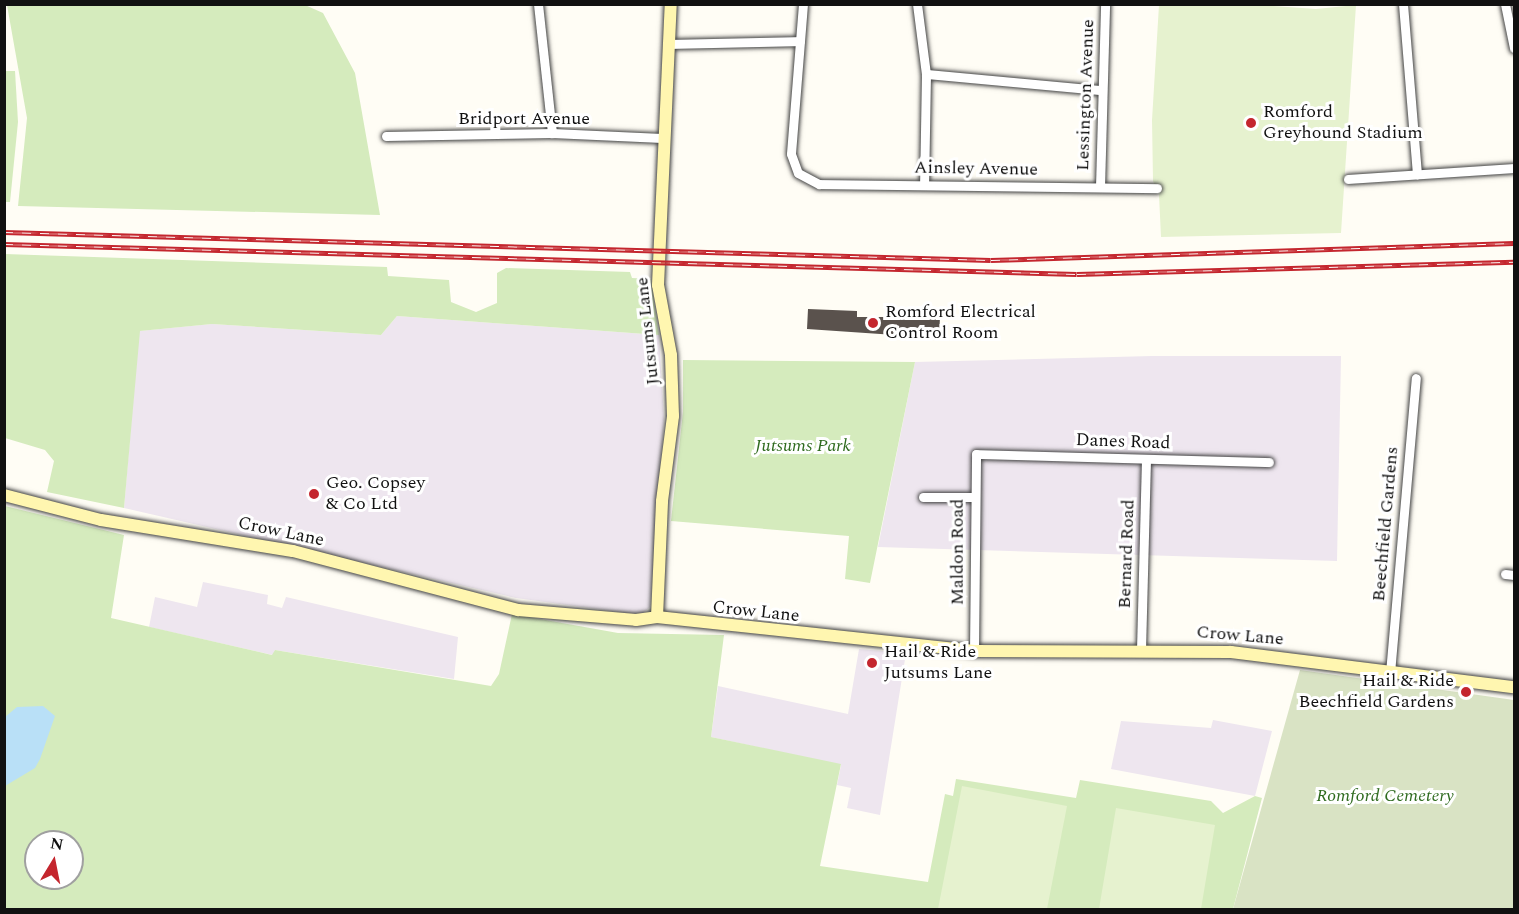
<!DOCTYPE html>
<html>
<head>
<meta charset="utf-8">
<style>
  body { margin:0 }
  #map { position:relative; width:1519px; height:914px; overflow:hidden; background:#fffdf5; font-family:Spectral,serif }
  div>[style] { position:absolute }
  .industrial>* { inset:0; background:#eee6ef }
  .green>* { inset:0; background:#d5ebbd }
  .cemetery>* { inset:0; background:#d9e3c4 }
  .pitch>* { inset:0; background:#e6f2cf }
  .water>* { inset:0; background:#b9e0f7 }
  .building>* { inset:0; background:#5a524d }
  .roads { filter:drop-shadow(0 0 2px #444) drop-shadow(0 0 2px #444) }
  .street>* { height:9px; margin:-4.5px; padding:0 4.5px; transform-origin:4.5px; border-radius:4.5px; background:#fff }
  .secondary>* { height:12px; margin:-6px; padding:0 6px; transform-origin:6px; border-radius:6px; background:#fff6b0 }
  .rail>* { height:5px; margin-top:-2.5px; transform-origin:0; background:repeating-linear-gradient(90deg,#fff 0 9px,#c4262e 0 18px); box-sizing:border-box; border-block:2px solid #c4262e }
  .dots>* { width:16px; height:16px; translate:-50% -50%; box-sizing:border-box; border:3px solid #fff; border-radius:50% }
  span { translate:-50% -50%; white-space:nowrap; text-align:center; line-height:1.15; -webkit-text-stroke:6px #fff; paint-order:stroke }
  .street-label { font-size:18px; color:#111 }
  .poi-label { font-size:18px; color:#111 }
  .left { translate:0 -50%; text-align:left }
  .right { translate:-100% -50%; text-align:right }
  .park-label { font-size:18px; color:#2f6b1f; font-style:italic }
  .frame { position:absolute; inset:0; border:6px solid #111; pointer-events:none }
  .north { position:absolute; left:24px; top:830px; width:60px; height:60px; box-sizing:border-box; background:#fff; border:2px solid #a0a0a0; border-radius:50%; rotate:10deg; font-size:16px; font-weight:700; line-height:24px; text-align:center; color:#111 }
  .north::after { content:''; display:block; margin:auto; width:21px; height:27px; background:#c4262e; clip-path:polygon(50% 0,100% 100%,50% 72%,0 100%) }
</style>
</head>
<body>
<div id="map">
  <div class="industrial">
    <i style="clip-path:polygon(397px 316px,659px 335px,664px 419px,650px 607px,641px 615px,516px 598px,124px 508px,139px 331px,212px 324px,381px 335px)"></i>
    <i style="clip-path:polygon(1152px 356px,1341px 356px,1337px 561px,878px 547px,915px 362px)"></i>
    <i style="clip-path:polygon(203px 582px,268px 595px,267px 604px,282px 608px,286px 597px,458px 637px,454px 679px,275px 650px,273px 655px,149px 627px,155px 597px,197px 607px)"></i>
    <i style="clip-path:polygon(859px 649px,906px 653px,880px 815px,847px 808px,851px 788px,837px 785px,841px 765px,711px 737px,718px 686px,848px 714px)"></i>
    <i style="clip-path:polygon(1213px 720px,1272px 731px,1255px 796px,1111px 769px,1121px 721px,1211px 728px)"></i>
  </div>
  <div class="green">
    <i style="clip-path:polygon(305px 5px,323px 13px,355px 73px,380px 215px,18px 206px,27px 118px,7px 5px)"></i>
    <i style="clip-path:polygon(4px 71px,15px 71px,18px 122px,10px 202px,4px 202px)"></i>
    <i style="clip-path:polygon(5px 254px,387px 267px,388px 276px,449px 280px,451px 302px,476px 312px,497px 303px,497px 273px,506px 268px,630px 272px,632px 278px,651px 279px,659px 335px,397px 316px,381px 335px,212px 324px,140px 331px,124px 508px,47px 492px,54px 461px,45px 450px,5px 438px)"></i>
    <i style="clip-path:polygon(683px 360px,915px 362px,870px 583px,845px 579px,849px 536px,671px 521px,683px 412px)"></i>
    <i style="clip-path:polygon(evenodd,5px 506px,124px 535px,111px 618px,272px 655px,275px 650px,491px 686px,499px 674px,512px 614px,618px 633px,724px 635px,711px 737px,841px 764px,820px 866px,928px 882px,945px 794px,953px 796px,956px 779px,1076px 798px,1080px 780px,1211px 801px,1223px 813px,1255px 796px,1262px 798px,1233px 909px,5px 910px,5px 506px,36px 842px,72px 842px,72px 878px,36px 878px,36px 842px)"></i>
  </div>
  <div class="cemetery">
    <i style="clip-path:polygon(1300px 670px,1514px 700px,1514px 909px,1233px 909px)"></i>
  </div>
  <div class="pitch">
    <i style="clip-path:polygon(1247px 4px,1316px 9px,1356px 5px,1341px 233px,1161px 237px,1159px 195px,1153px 181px,1152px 120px,1159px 5px)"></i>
    <i style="clip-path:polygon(962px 786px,1067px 806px,1047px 909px,938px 909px)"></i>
    <i style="clip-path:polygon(1116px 808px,1215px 825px,1201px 909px,1099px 909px)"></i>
  </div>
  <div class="water">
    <i style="clip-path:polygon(43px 706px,55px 716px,40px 759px,35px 768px,5px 786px,5px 717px,17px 707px)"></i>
  </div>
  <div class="building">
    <i style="clip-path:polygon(808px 309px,857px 311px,857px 317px,940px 317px,939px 338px,807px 329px)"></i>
  </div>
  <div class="roads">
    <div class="street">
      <i style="left:538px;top:4px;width:130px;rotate:83.8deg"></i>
      <i style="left:803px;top:4px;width:150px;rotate:94.6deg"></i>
      <i style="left:791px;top:154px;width:20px;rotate:70deg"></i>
      <i style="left:798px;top:173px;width:24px;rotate:28deg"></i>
      <i style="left:819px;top:184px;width:338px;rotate:0.7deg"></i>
      <i style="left:917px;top:4px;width:71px;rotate:82.7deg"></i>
      <i style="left:926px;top:74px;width:110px;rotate:91deg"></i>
      <i style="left:1403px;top:4px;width:171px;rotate:85.3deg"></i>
      <i style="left:1505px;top:4px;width:45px;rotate:78.4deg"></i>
      <i style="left:672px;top:44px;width:128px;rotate:-1.3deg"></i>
      <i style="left:926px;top:74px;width:175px;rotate:5.3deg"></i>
      <i style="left:386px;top:136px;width:166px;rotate:-1deg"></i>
      <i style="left:552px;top:133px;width:110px;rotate:2.6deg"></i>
      <i style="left:1348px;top:179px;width:166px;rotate:-3.8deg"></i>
      <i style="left:1100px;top:187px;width:183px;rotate:-88.4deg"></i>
      <i style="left:923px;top:497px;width:52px"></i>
      <i style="left:1505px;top:574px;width:9px;rotate:6deg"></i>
      <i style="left:1141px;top:650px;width:190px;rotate:-88.5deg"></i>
      <i style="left:974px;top:651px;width:197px;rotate:-89.4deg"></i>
      <i style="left:976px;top:454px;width:293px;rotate:1.6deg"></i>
      <i style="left:1390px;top:673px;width:296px;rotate:-85deg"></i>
    </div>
    <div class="secondary">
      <i style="left:4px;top:495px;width:100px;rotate:14.5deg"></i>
      <i style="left:101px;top:520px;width:194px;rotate:9.2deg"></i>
      <i style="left:293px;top:551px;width:233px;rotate:14.7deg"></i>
      <i style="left:518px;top:610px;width:118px;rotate:4.8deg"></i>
      <i style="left:636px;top:620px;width:21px;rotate:-8deg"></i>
      <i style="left:657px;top:617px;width:319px;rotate:6.1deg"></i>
      <i style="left:974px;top:651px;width:257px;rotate:0.2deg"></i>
      <i style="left:1231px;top:652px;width:285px;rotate:7.1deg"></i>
      <i style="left:657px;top:617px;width:116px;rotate:-87.5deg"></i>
      <i style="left:662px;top:501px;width:86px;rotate:-82.6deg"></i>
      <i style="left:673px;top:416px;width:61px;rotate:-91.9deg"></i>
      <i style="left:671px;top:355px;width:71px;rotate:-100.5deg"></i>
      <i style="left:658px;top:285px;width:281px;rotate:-87.4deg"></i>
    </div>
  </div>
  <div class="rail">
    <i style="left:4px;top:232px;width:987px;rotate:1.62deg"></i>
    <i style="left:991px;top:260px;width:523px;rotate:-1.86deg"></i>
    <i style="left:4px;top:244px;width:1073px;rotate:1.6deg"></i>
    <i style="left:1077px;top:274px;width:437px;rotate:-1.6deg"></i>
  </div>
  <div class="dots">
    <i style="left:1251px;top:123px;background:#c4262e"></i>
    <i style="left:873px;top:323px;background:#c4262e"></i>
    <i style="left:314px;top:494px;background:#c4262e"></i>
    <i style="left:872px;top:663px;background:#c4262e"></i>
    <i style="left:1466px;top:692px;background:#c4262e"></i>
  </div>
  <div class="street-label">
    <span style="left:1086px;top:95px;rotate:-88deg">Lessington Avenue</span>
    <span style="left:524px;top:119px">Bridport Avenue</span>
    <span style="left:976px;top:169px;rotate:1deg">Ainsley Avenue</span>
    <span style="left:648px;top:331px;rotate:-96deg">Jutsums Lane</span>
    <span style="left:1123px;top:442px;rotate:2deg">Danes Road</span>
    <span style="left:1386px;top:524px;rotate:-85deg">Beechfield Gardens</span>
    <span style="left:281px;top:532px;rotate:12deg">Crow Lane</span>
    <span style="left:958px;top:552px;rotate:-90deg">Maldon Road</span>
    <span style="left:1127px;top:554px;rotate:-88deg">Bernard Road</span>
    <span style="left:756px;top:612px;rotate:6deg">Crow Lane</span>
    <span style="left:1240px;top:636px;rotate:5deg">Crow Lane</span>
  </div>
  <div class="poi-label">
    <span class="left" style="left:1263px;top:123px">Romford<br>Greyhound Stadium</span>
    <span class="left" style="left:885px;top:323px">Romford Electrical<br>Control Room</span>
    <span class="left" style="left:326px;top:494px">Geo. Copsey<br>&amp; Co Ltd</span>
    <span class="left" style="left:884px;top:663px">Hail &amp; Ride<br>Jutsums Lane</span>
    <span class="right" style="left:1454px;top:692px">Hail &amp; Ride<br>Beechfield Gardens</span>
  </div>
  <div class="park-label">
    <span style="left:803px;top:446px">Jutsums Park</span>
    <span style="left:1385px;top:796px">Romford Cemetery</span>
  </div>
  <div class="frame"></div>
  <div class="north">N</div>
</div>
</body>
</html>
